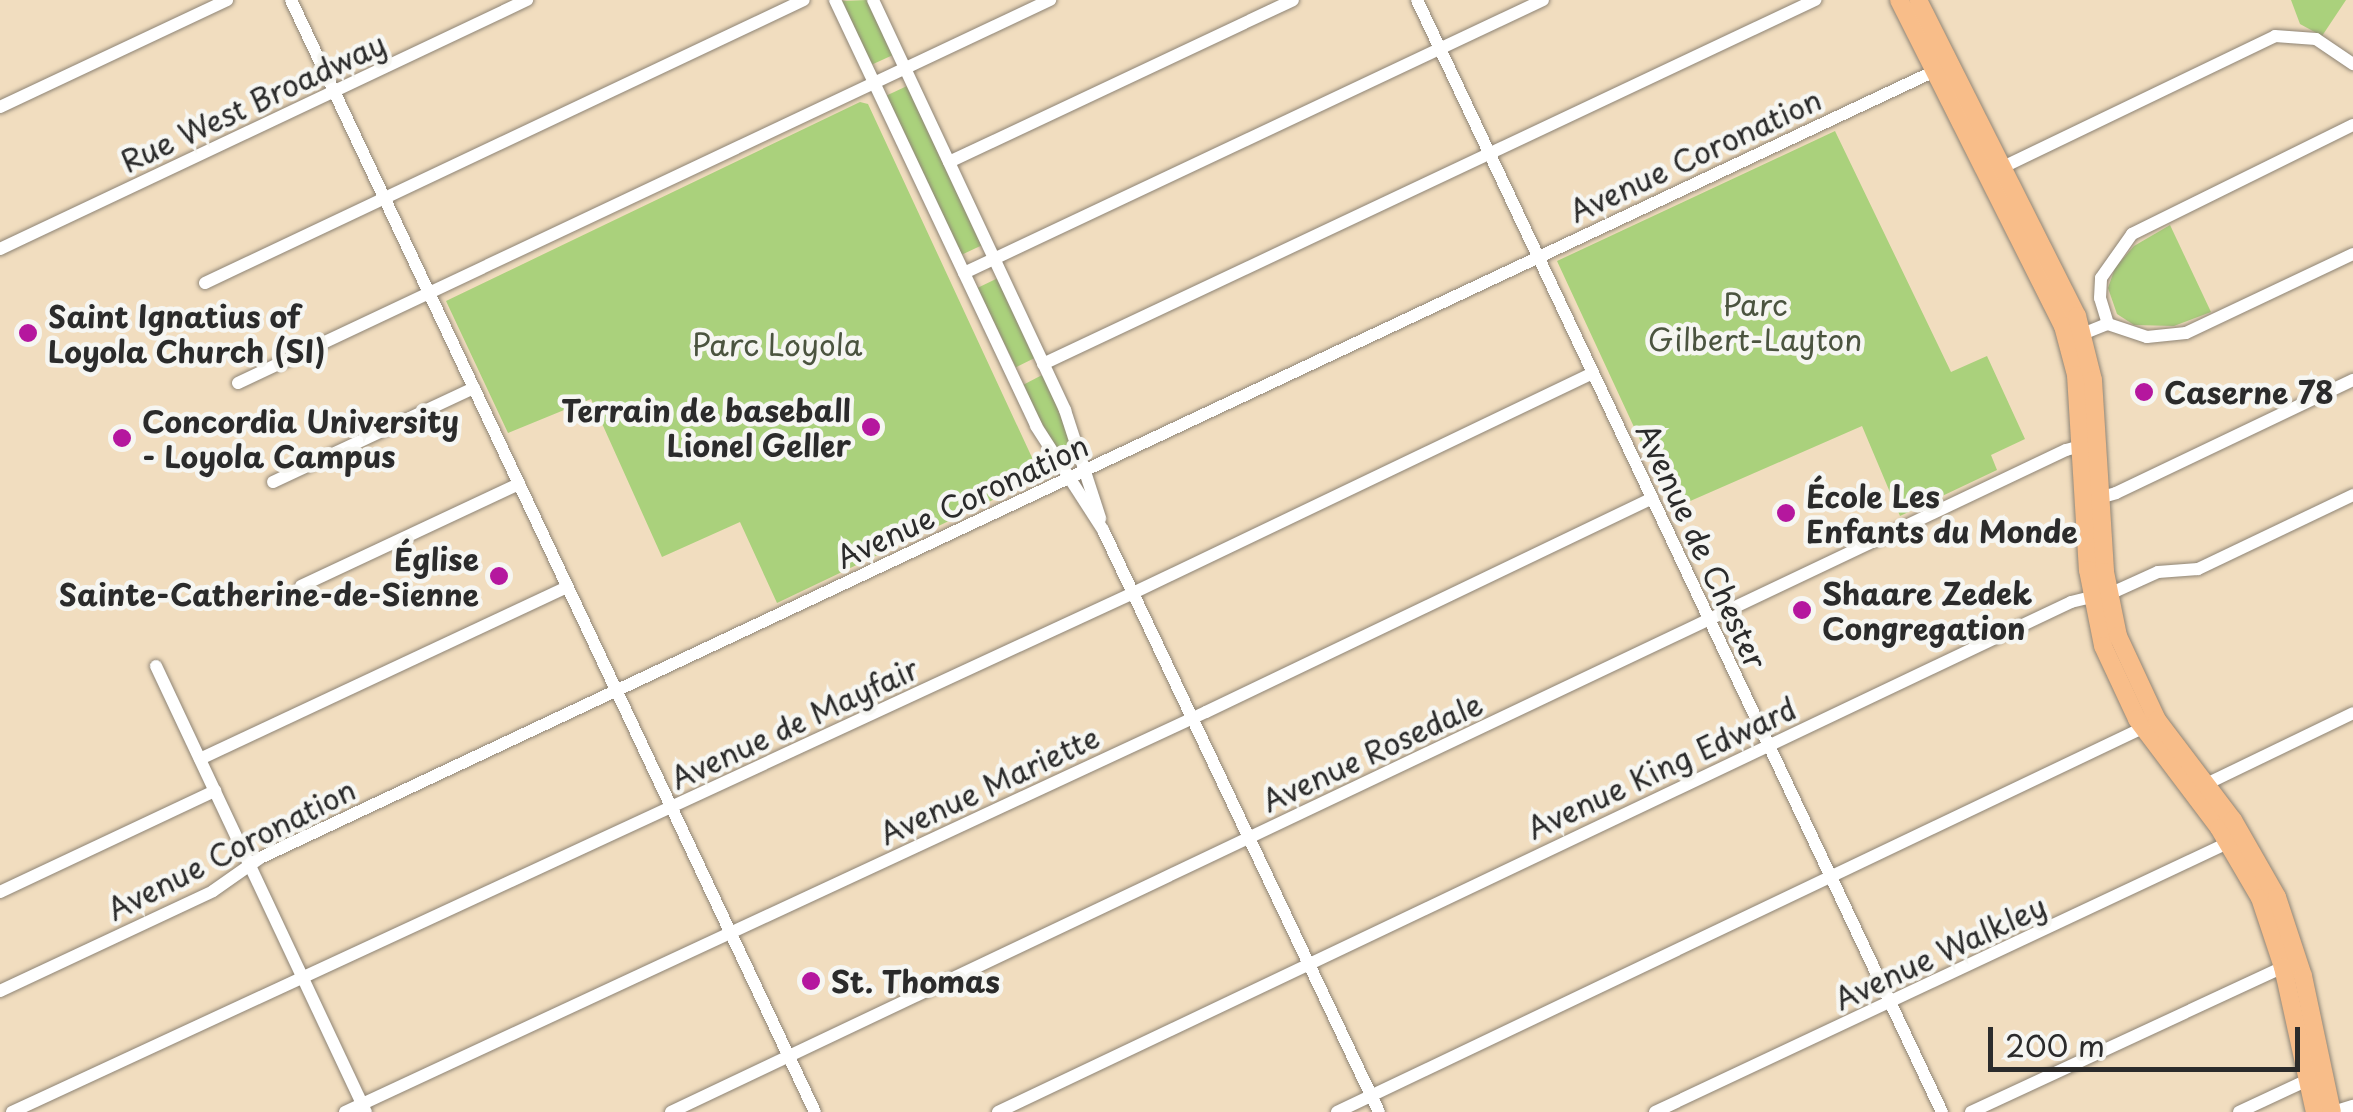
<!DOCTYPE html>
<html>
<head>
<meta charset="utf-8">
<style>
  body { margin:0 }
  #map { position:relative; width:2353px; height:1112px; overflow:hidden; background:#f1ddbf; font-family:"Playpen Sans",sans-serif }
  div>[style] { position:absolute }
  .green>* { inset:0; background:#aad17c; transform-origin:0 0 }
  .roads { filter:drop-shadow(0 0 2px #8e8475) drop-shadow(0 0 2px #8e8475) }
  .minor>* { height:12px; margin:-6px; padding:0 6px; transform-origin:6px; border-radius:6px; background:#fff }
  .major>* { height:18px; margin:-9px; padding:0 9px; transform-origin:9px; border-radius:9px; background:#f8bd89 }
  .dots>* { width:28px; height:28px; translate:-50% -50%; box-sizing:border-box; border:5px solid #f6f6f2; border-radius:50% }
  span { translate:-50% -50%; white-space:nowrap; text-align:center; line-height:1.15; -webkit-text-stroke:9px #f6f6f2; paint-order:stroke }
  .street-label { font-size:30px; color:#2b2b2b }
  .park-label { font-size:30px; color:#4b543f }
  .poi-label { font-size:30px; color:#2b2b2b; font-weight:700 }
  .left { translate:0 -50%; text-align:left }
  .right { translate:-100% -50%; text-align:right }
  .scale { position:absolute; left:1988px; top:1027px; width:312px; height:45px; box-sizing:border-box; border:5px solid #2b2b2b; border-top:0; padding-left:12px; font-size:30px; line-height:35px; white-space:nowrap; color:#2b2b2b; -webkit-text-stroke:8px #f6f6f2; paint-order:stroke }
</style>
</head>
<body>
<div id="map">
  <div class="green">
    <i style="clip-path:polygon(868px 0,893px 55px,871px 65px,841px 1px)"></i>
    <i style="clip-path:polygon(2291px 0,2346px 0,2322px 36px,2300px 24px)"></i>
    <i style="left:907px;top:86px;width:176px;height:23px;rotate:65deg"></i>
    <i style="clip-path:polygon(860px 102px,868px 104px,1041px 477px,777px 603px,740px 522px,662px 557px,591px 399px,508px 433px,446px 301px)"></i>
    <i style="clip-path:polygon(1835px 131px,1951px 372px,1987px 356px,2025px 439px,1991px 455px,1997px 470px,1900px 516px,1862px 426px,1672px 509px,1557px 261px)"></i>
    <i style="clip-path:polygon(2170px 225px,2211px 312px,2174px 326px,2134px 325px,2117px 314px,2108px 288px,2115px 268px,2134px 246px)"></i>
    <i style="left:998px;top:278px;width:88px;height:23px;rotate:64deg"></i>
    <i style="clip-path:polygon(1044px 374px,1076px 456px,1064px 462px,1021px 386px)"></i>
  </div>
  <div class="roads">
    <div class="minor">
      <i style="left:291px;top:0;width:1229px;rotate:64.77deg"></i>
      <i style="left:835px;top:0;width:471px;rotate:64.7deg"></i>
      <i style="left:1036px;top:426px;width:124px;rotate:57.2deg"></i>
      <i style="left:1103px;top:530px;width:644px;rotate:64.63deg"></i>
      <i style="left:873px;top:0;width:453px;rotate:64.9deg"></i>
      <i style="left:1065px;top:410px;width:114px;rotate:72deg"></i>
      <i style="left:1417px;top:0;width:1230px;rotate:64.73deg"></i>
      <i style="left:0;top:107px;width:251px;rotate:-25.2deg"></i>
      <i style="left:949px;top:162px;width:380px;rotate:-25.2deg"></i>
      <i style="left:1999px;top:169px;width:306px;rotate:-25.7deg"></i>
      <i style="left:2275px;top:36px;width:41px;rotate:4.2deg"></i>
      <i style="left:2316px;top:39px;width:45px;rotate:34deg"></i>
      <i style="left:0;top:249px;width:583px;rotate:-25.29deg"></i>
      <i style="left:964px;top:273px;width:640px;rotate:-25.24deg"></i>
      <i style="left:205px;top:283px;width:662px;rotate:-25.29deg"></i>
      <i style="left:2108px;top:324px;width:27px;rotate:-107deg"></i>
      <i style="left:2100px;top:298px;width:20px;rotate:-87deg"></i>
      <i style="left:2101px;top:278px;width:54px;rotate:-54.8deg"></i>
      <i style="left:2132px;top:234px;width:246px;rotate:-26.3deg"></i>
      <i style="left:2075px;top:337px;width:35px;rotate:-22deg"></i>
      <i style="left:2108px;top:324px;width:41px;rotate:18.4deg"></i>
      <i style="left:2147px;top:337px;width:39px;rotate:-6deg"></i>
      <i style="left:2186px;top:333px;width:185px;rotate:-25.3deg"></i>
      <i style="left:1043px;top:364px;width:854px;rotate:-25.24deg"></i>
      <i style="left:238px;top:383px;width:898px;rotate:-25.25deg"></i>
      <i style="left:273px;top:482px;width:222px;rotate:-25.1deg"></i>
      <i style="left:2092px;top:500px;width:25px;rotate:-16deg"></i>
      <i style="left:2116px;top:493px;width:263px;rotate:-25.5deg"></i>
      <i style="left:301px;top:586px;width:241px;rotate:-25.1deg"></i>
      <i style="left:156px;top:666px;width:493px;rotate:64.8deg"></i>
      <i style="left:200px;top:759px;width:405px;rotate:-25.1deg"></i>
      <i style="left:2198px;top:788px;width:172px;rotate:-25.8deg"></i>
      <i style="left:0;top:892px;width:238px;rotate:-25.2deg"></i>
      <i style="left:0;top:991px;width:235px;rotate:-25.1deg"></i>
      <i style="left:213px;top:891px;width:57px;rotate:-35.1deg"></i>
      <i style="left:260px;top:858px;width:1855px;rotate:-25.17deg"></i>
      <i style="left:12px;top:1112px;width:1235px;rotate:-24.84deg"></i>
      <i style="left:1133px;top:593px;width:510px;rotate:-25.56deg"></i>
      <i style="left:345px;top:1112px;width:949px;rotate:-24.92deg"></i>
      <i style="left:1206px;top:712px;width:495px;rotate:-25.6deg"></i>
      <i style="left:671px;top:1112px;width:1544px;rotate:-25.39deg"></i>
      <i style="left:2066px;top:450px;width:20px;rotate:-15deg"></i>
      <i style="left:998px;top:1112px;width:1188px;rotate:-25.42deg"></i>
      <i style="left:2071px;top:602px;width:46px;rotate:-13.7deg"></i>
      <i style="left:2116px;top:591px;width:46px;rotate:-24.3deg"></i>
      <i style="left:2158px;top:572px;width:40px;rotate:-4.3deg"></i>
      <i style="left:2198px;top:569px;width:172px;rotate:-25.5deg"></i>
      <i style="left:1337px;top:1112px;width:902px;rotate:-25.49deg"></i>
      <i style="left:1655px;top:1112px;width:637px;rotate:-25.16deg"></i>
      <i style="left:1971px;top:1112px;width:349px;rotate:-24.9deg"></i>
      <i style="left:2239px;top:1112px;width:81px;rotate:-25deg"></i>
      <i style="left:2333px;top:1112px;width:21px;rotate:-17deg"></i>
    </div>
    <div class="major">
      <i style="left:1899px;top:0;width:365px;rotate:63.3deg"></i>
      <i style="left:2063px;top:326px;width:51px;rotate:75.1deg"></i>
      <i style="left:2076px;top:375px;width:195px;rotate:86.5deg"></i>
      <i style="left:2088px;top:570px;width:77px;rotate:78.8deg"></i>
      <i style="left:2103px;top:646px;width:81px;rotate:65deg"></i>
      <i style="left:2137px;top:719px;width:136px;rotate:53deg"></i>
      <i style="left:2219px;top:828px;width:81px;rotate:59.6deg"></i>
      <i style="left:2260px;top:898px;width:73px;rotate:71.6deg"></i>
      <i style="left:2283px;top:967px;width:148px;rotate:77.6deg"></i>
      <i style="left:1918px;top:0;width:354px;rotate:63.3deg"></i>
      <i style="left:2077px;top:316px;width:66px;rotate:76deg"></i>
      <i style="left:2093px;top:380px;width:192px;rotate:86.4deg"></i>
      <i style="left:2105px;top:572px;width:65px;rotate:78.5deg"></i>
      <i style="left:2118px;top:636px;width:93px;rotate:65.1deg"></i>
      <i style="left:2157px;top:720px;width:126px;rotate:52.8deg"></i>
      <i style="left:2233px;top:820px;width:89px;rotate:60.3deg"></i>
      <i style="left:2277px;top:897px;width:83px;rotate:71.8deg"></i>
      <i style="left:2303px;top:976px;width:139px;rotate:78deg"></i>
    </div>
  </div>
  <div class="dots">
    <i style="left:28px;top:333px;background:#b5179e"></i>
    <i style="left:2144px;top:392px;background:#b5179e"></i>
    <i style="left:871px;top:427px;background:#b5179e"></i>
    <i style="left:122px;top:438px;background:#b5179e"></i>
    <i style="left:1786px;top:513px;background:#b5179e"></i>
    <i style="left:499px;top:576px;background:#b5179e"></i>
    <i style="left:1802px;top:610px;background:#b5179e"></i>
    <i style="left:811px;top:981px;background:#b5179e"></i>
  </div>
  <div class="street-label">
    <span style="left:253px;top:102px;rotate:-25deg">Rue West Broadway</span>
    <span style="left:1695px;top:155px;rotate:-25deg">Avenue Coronation</span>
    <span style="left:962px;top:501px;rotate:-25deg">Avenue Coronation</span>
    <span style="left:1702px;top:546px;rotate:65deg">Avenue de Chester</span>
    <span style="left:794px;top:723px;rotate:-25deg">Avenue de Mayfair</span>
    <span style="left:1372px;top:752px;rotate:-25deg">Avenue Rosedale</span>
    <span style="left:1661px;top:768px;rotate:-25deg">Avenue King Edward</span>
    <span style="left:989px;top:785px;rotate:-25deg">Avenue Mariette</span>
    <span style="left:231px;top:849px;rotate:-27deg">Avenue Coronation</span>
    <span style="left:1940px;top:952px;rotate:-25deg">Avenue Walkley</span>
  </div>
  <div class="park-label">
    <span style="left:1755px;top:321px">Parc<br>Gilbert-Layton</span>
    <span style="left:777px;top:344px">Parc Loyola</span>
  </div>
  <div class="poi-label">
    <span class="left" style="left:48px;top:333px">Saint Ignatius of<br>Loyola Church (SI)</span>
    <span class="left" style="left:2164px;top:392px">Caserne 78</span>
    <span class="right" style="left:851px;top:427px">Terrain de baseball<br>Lionel Geller</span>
    <span class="left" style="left:142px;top:438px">Concordia University<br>- Loyola Campus</span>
    <span class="left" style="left:1806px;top:513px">École Les<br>Enfants du Monde</span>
    <span class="right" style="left:479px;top:576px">Église<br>Sainte-Catherine-de-Sienne</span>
    <span class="left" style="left:1822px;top:610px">Shaare Zedek<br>Congregation</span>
    <span class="left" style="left:831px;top:981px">St. Thomas</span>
  </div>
  <div class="scale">200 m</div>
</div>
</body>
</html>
